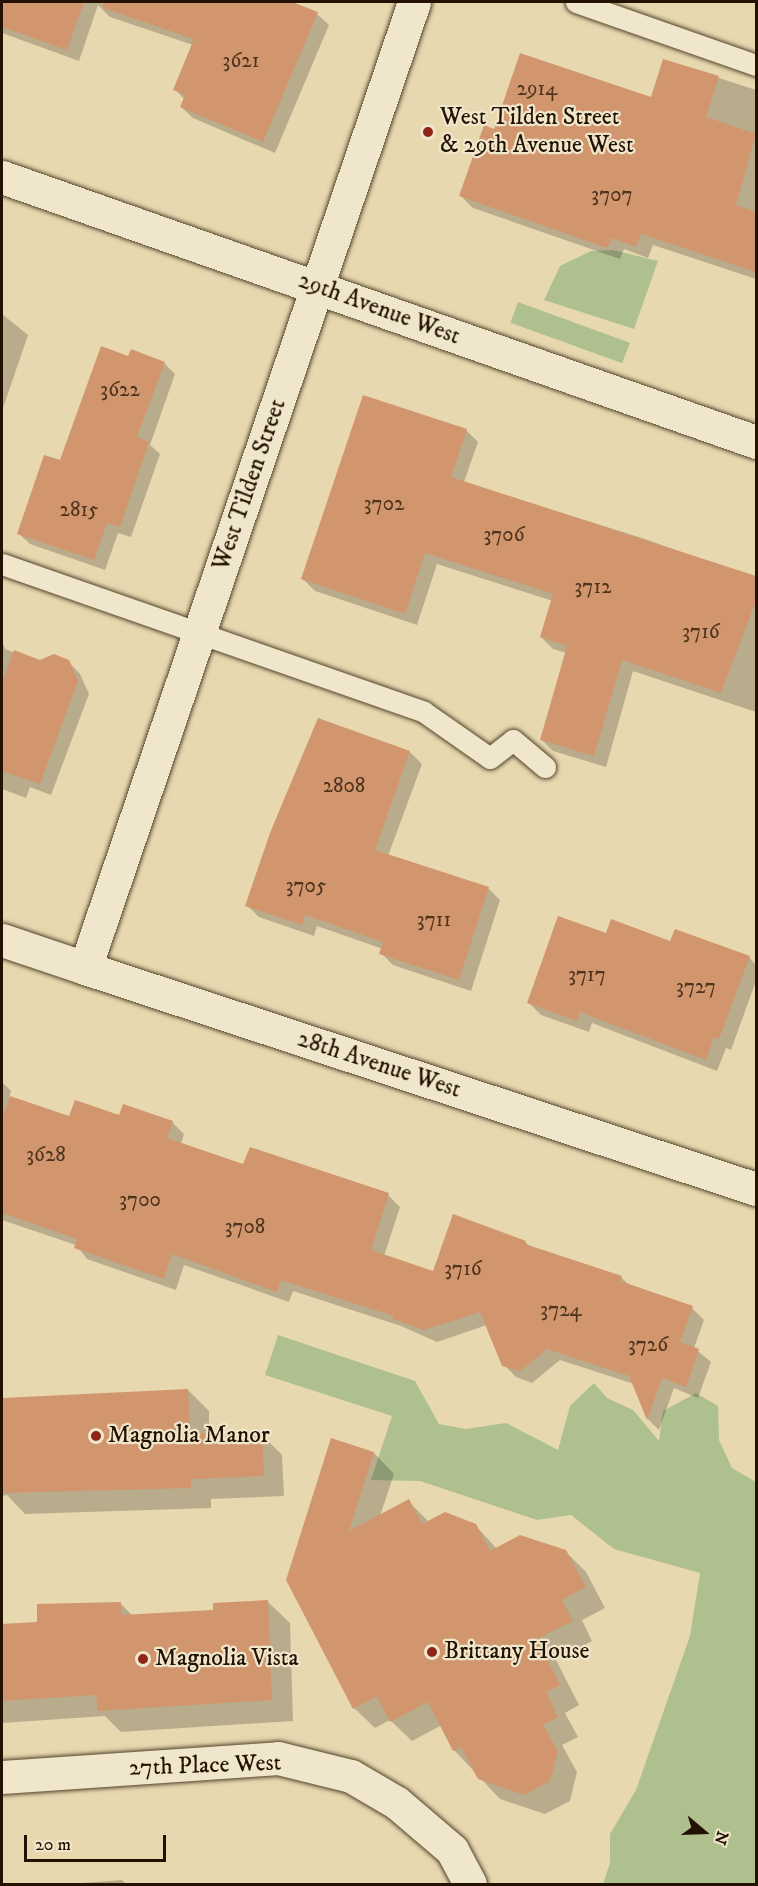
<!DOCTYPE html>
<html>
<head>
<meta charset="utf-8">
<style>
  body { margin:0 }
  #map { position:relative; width:758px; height:1886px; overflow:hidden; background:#e7d8af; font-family:"IM FELL DW Pica",serif }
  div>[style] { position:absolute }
  .green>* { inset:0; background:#afc08f; transform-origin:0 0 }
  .shadow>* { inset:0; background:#0003 }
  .building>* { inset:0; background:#d1966e }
  .roads { filter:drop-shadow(0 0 2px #54442d) drop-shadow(0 0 2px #54442d) }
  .service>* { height:21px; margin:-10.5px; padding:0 10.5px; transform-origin:10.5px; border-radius:10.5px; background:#efe6cb }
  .minor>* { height:33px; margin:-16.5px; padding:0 16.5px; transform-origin:16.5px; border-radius:16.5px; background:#efe6cb }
  .tertiary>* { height:33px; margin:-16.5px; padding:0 16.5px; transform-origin:16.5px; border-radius:16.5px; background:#efe6cb }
  .dots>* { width:16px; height:16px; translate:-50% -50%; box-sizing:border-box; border:3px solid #efe6cb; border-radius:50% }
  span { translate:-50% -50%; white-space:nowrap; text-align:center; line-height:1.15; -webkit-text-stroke:4.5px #efe6cb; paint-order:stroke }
  .number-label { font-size:21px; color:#4e331d }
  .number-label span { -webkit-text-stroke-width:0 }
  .poi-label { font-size:24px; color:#231202 }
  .left { translate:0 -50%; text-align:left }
  .street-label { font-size:24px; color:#231202 }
  .frame { position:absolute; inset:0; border:3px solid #231202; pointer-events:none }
  .north { position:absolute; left:674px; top:1802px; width:60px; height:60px; -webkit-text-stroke:4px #efe6cb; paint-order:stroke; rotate:109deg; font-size:16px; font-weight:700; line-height:24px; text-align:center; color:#231202 }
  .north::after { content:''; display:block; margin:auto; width:21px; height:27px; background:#231202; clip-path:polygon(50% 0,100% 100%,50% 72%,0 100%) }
  .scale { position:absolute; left:24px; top:1835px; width:142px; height:27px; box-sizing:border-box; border:3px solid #231202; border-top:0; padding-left:8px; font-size:18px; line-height:21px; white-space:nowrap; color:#231202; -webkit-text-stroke:4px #efe6cb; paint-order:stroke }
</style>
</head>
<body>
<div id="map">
  <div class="green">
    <i style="clip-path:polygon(613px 250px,658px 261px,634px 329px,544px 300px,560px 266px,591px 251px)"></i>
    <i style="left:518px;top:302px;width:119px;height:22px;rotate:20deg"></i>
    <i style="clip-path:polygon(278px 1335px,415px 1381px,439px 1424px,466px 1429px,506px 1423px,558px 1450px,570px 1406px,594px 1383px,607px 1398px,633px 1410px,659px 1441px,663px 1411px,696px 1393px,718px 1406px,719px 1440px,732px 1468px,756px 1482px,756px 1884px,603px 1884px,610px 1863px,610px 1834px,636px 1790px,690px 1636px,700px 1573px,614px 1549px,571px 1515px,537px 1520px,420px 1481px,371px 1480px,392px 1416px,265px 1375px)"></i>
  </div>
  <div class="shadow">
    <i style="clip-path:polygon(2px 2px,289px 2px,317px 14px,329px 25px,275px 153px,193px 118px,181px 107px,184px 99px,175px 89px,193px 45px,110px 17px,98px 5px,79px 61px,2px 33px)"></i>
    <i style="clip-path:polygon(664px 60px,756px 90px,756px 279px,653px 245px,648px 258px,624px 249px,620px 259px,473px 208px,461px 196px,495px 131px,652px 99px)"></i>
    <i style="clip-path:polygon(2px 314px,28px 335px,2px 411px)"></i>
    <i style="clip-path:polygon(129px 358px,164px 363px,175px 374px,150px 445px,160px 454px,131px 537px,118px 533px,105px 570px,30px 544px,18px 533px)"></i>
    <i style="clip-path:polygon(466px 430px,478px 442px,464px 482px,645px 539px,756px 579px,756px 712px,633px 671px,606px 767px,553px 751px,541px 739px,566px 653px,553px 649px,541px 637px,553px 601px,437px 564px,417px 625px,315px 591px,303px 579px)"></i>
    <i style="clip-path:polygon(2px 641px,5px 649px,40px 662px,68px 661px,80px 674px,89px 694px,51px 795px,30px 787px,26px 798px,2px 789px)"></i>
    <i style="clip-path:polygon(319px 720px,410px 752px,422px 764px,388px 856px,488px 888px,500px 900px,471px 991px,393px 965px,381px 953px,383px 949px,317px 926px,314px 936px,259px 917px,247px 905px)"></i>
    <i style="clip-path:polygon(607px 935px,749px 957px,756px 965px,756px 981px,731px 1050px,726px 1048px,717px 1071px,592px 1023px,589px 1032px,541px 1015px,529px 1003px)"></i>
    <i style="clip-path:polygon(2px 1082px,11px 1091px,9px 1098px,70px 1118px,172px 1122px,184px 1134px,181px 1144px,244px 1166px,388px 1195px,400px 1207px,384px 1256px,433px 1273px,525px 1242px,531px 1247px,621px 1277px,630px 1286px,692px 1308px,704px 1320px,694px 1348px,711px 1362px,698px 1398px,674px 1388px,659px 1430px,648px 1419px,634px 1384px,560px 1360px,532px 1383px,516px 1377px,504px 1365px,487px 1325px,437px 1342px,401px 1326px,293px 1291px,289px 1302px,184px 1265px,176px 1290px,87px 1259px,76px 1245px,2px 1220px)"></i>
    <i style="clip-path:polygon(188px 1390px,209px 1411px,209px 1435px,261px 1434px,282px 1455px,284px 1496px,211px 1499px,211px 1508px,25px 1514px,7px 1495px,2px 1496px,2px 1400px)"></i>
    <i style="clip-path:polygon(332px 1440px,374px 1453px,394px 1474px,380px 1516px,408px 1501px,429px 1522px,475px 1525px,497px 1549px,565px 1551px,586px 1572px,605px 1608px,582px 1620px,592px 1641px,556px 1660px,579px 1705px,565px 1713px,578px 1737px,562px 1745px,577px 1772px,570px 1801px,545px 1814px,500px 1799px,454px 1750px,442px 1725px,412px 1741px,390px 1720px,375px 1728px,354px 1708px,287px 1580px)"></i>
    <i style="clip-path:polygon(268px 1602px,290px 1623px,293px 1721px,121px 1732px,105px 1716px,2px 1723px,2px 1626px,39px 1623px,120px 1603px,133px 1616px,215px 1611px)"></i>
    <i style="clip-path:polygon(122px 1880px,126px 1884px,69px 1884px)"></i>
  </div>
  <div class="building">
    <i style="clip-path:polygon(2px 2px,84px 2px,67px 50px,2px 27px)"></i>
    <i style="clip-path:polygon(104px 2px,292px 2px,318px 12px,263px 142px,180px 107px,185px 95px,173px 90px,194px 39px,103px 8px)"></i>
    <i style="clip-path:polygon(520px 53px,651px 97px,663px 59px,719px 76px,706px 117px,756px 134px,736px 205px,756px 212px,756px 272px,641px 234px,636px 247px,612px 238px,607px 248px,459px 196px,484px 125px,494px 129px)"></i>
    <i style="clip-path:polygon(101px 346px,128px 356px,131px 349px,165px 362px,137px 437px,149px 442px,120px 527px,107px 523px,94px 560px,17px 534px,44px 455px,60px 460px)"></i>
    <i style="clip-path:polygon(363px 395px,467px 429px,451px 477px,756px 576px,756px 601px,721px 693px,622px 660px,594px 756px,540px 740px,567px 646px,540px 637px,553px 594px,425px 553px,405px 614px,301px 579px)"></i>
    <i style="clip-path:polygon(14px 650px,40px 660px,54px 654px,69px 660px,78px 681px,40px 784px,2px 771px,2px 684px)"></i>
    <i style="clip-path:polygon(318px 718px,410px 751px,375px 850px,489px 887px,459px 980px,379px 954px,383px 942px,305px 915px,302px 925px,245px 906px,270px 833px)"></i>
    <i style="clip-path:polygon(558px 916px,606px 933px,611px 919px,670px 941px,675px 929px,750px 956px,719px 1039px,714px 1037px,706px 1060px,580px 1012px,577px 1021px,527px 1003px)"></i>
    <i style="clip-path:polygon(10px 1096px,69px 1116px,75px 1100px,119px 1115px,123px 1104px,173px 1121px,167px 1138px,243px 1164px,250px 1147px,389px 1193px,371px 1250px,433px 1271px,453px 1214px,526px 1241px,525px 1244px,622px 1276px,620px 1281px,693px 1306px,680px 1342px,699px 1349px,686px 1387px,662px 1378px,647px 1420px,629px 1376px,547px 1349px,520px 1371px,502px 1366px,480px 1312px,424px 1330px,392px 1319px,394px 1316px,281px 1280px,277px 1292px,172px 1254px,164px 1279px,74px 1248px,77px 1239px,2px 1213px,2px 1120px)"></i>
    <i style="clip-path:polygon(188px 1389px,190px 1434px,262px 1432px,264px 1476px,191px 1479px,191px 1488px,3px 1493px,2px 1398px)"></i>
    <i style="clip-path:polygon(331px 1438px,374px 1452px,349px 1531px,409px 1499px,422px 1524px,445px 1512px,476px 1524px,490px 1551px,520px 1535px,566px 1550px,586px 1587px,562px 1600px,573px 1621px,537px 1639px,560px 1685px,546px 1692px,558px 1717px,543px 1725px,558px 1751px,550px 1781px,524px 1795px,478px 1779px,461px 1747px,453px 1751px,428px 1702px,390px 1722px,377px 1696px,353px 1709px,286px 1580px)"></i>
    <i style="clip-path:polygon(268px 1600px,272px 1700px,98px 1711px,96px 1695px,2px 1701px,2px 1624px,37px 1622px,37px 1604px,121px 1602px,121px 1615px,213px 1610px,213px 1603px)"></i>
  </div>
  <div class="roads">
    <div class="service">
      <i style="left:576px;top:2px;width:191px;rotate:19.3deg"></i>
      <i style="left:2px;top:564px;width:447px;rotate:19.3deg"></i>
      <i style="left:424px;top:712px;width:80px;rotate:34.9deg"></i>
      <i style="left:490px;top:758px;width:29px;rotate:-38deg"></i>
      <i style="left:513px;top:740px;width:42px;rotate:40.2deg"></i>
    </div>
    <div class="minor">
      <i style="left:2px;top:177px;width:799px;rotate:19.36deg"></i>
      <i style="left:85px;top:968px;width:706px;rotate:18.23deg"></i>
      <i style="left:2px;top:1777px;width:277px;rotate:-3.9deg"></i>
      <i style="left:278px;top:1758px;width:75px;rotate:13.9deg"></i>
      <i style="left:351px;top:1776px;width:53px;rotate:30.4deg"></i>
      <i style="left:397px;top:1803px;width:72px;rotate:40.5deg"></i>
      <i style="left:452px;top:1850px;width:38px;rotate:62deg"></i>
    </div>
    <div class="tertiary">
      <i style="left:2px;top:940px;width:88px;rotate:18.6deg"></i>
      <i style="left:85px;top:968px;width:1020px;rotate:-71.19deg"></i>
    </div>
  </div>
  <div class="dots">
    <i style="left:428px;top:132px;background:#8f2418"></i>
    <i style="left:96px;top:1436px;background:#8f2418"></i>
    <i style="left:432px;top:1652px;background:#8f2418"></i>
    <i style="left:143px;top:1659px;background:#8f2418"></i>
  </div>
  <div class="number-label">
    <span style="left:241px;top:61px">3621</span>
    <span style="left:537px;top:89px">2914</span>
    <span style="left:612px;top:195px">3707</span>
    <span style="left:120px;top:390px">3622</span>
    <span style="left:384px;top:504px">3702</span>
    <span style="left:79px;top:510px">2815</span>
    <span style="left:504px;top:535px">3706</span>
    <span style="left:593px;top:587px">3712</span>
    <span style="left:701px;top:632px">3716</span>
    <span style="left:344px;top:786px">2808</span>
    <span style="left:306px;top:886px">3705</span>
    <span style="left:434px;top:920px">3711</span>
    <span style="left:587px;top:975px">3717</span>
    <span style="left:696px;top:987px">3727</span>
    <span style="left:46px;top:1155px">3628</span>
    <span style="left:140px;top:1200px">3700</span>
    <span style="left:245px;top:1227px">3708</span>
    <span style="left:463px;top:1269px">3716</span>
    <span style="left:561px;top:1310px">3724</span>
    <span style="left:648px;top:1345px">3726</span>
  </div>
  <div class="poi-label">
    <span class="left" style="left:440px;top:132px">West Tilden Street<br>&amp; 29th Avenue West</span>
    <span class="left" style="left:108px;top:1436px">Magnolia Manor</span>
    <span class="left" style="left:444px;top:1652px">Brittany House</span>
    <span class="left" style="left:155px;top:1659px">Magnolia Vista</span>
  </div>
  <div class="street-label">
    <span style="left:379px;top:309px;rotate:20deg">29th Avenue West</span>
    <span style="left:250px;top:485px;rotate:-71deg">West Tilden Street</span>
    <span style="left:379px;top:1065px;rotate:18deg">28th Avenue West</span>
    <span style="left:205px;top:1766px;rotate:-2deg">27th Place West</span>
  </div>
  <div class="frame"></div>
  <div class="north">N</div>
  <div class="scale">20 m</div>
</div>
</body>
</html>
